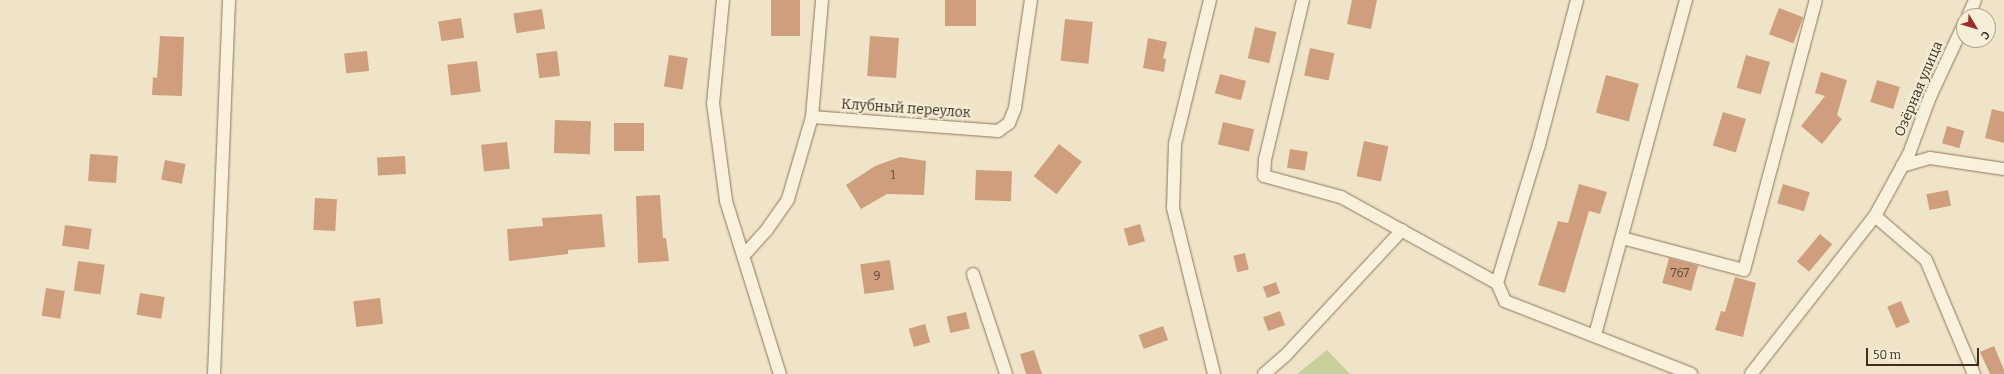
<!DOCTYPE html>
<html>
<head>
<meta charset="utf-8">
<style>
  body { margin:0 }
  #map { position:relative; width:2004px; height:374px; overflow:hidden; background:#f0e4c8; font-family:Bitter,serif }
  div>[style] { position:absolute }
  .green>* { inset:0; background:#c9cf9b }
  .building>* { inset:0; background:#cf9f7d; transform-origin:0 0 }
  .roads { filter:drop-shadow(0 0 1px #8d765c) drop-shadow(0 0 1px #8d765c) }
  .minor>* { height:12px; margin:-6px; padding:0 6px; transform-origin:6px; border-radius:6px; background:#faf1dc }
  span { translate:-50% -50%; white-space:nowrap; text-align:center; line-height:1.15; -webkit-text-stroke:3.5px #f7eed8; paint-order:stroke }
  .number-label { font-size:12px; color:#624a37 }
  .number-label span { -webkit-text-stroke-width:0 }
  .street-label { font-size:14px; color:#3d2e20 }
  .north { position:absolute; left:1956px; top:8px; width:40px; height:40px; box-sizing:border-box; background:#f7eed8; border:1px solid #ada18e; border-radius:50%; rotate:128deg; font-size:11px; font-weight:700; line-height:16px; text-align:center; color:#3d2e20 }
  .north::after { content:''; display:block; margin:auto; width:14px; height:18px; background:#9e2a2b; clip-path:polygon(50% 0,100% 100%,50% 72%,0 100%) }
  .scale { position:absolute; left:1866px; top:348px; width:113px; height:18px; box-sizing:border-box; border:2px solid #3d2e20; border-top:0; padding-left:5px; font-size:12px; line-height:14px; white-space:nowrap; color:#3d2e20; -webkit-text-stroke:3px #f7eed8; paint-order:stroke }
</style>
</head>
<body>
<div id="map">
  <div class="green">
    <i style="clip-path:polygon(1327px 350px,1350px 374px,1297px 374px)"></i>
  </div>
  <div class="building">
    <i style="left:771px;top:0;width:29px;height:36px"></i>
    <i style="left:945px;top:0;width:31px;height:26px"></i>
    <i style="clip-path:polygon(1352px 0,1377px 0,1371px 29px,1347px 24px)"></i>
    <i style="left:1779px;top:8px;width:26px;height:28px;rotate:21deg"></i>
    <i style="left:542px;top:9px;width:20px;height:29px;rotate:81deg"></i>
    <i style="left:461px;top:18px;width:20px;height:23px;rotate:81deg"></i>
    <i style="left:1065px;top:19px;width:28px;height:42px;rotate:6deg"></i>
    <i style="left:1255px;top:27px;width:22px;height:32px;rotate:13deg"></i>
    <i style="clip-path:polygon(160px 36px,184px 37px,182px 96px,152px 95px,153px 77px,157px 78px)"></i>
    <i style="left:870px;top:36px;width:29px;height:40px;rotate:4deg"></i>
    <i style="clip-path:polygon(1148px 38px,1167px 42px,1163px 58px,1166px 59px,1164px 72px,1143px 68px)"></i>
    <i style="left:1310px;top:48px;width:25px;height:28px;rotate:12deg"></i>
    <i style="left:367px;top:51px;width:20px;height:23px;rotate:84deg"></i>
    <i style="left:557px;top:51px;width:25px;height:21px;rotate:83deg"></i>
    <i style="left:669px;top:55px;width:19px;height:32px;rotate:9deg"></i>
    <i style="left:1746px;top:55px;width:25px;height:34px;rotate:16deg"></i>
    <i style="left:477px;top:61px;width:31px;height:30px;rotate:83deg"></i>
    <i style="clip-path:polygon(1821px 72px,1847px 80px,1837px 115px,1842px 119px,1822px 144px,1801px 126px,1825px 96px,1815px 93px)"></i>
    <i style="left:1220px;top:74px;width:27px;height:20px;rotate:15deg"></i>
    <i style="left:1606px;top:75px;width:34px;height:39px;rotate:15deg"></i>
    <i style="left:1877px;top:80px;width:24px;height:23px;rotate:17deg"></i>
    <i style="clip-path:polygon(1992px 109px,2004px 112px,2004px 143px,1985px 138px)"></i>
    <i style="left:1723px;top:112px;width:24px;height:35px;rotate:17deg"></i>
    <i style="left:555px;top:120px;width:36px;height:33px;rotate:2deg"></i>
    <i style="left:1223px;top:122px;width:32px;height:23px;rotate:13deg"></i>
    <i style="left:614px;top:123px;width:30px;height:28px"></i>
    <i style="left:1947px;top:126px;width:18px;height:18px;rotate:16deg"></i>
    <i style="left:1364px;top:141px;width:25px;height:36px;rotate:12deg"></i>
    <i style="left:507px;top:142px;width:27px;height:26px;rotate:84deg"></i>
    <i style="left:1059px;top:144px;width:29px;height:41px;rotate:38deg"></i>
    <i style="left:1290px;top:149px;width:18px;height:19px;rotate:9deg"></i>
    <i style="left:90px;top:154px;width:28px;height:27px;rotate:4deg"></i>
    <i style="left:405px;top:156px;width:18px;height:28px;rotate:87deg"></i>
    <i style="clip-path:polygon(900px 157px,926px 161px,924px 195px,887px 194px,861px 209px,846px 185px,875px 166px)"></i>
    <i style="left:165px;top:160px;width:21px;height:20px;rotate:11deg"></i>
    <i style="left:976px;top:170px;width:36px;height:30px;rotate:2deg"></i>
    <i style="clip-path:polygon(1579px 184px,1607px 192px,1600px 214px,1589px 211px,1565px 293px,1538px 285px,1558px 221px,1568px 223px)"></i>
    <i style="left:1783px;top:184px;width:28px;height:20px;rotate:17deg"></i>
    <i style="left:1948px;top:190px;width:16px;height:22px;rotate:79deg"></i>
    <i style="clip-path:polygon(660px 195px,663px 238px,666px 238px,669px 261px,638px 263px,636px 196px)"></i>
    <i style="left:315px;top:198px;width:22px;height:32px;rotate:3deg"></i>
    <i style="clip-path:polygon(602px 214px,605px 247px,568px 250px,568px 254px,509px 261px,507px 229px,543px 226px,542px 218px)"></i>
    <i style="left:1140px;top:224px;width:18px;height:17px;rotate:74deg"></i>
    <i style="left:65px;top:225px;width:27px;height:21px;rotate:8deg"></i>
    <i style="left:1820px;top:234px;width:16px;height:36px;rotate:40deg"></i>
    <i style="left:1245px;top:253px;width:17px;height:12px;rotate:77deg"></i>
    <i style="left:1669px;top:258px;width:30px;height:26px;rotate:15deg"></i>
    <i style="left:890px;top:260px;width:30px;height:30px;rotate:82deg"></i>
    <i style="left:78px;top:261px;width:27px;height:30px;rotate:8deg"></i>
    <i style="clip-path:polygon(1735px 277px,1756px 283px,1743px 337px,1715px 330px,1721px 311px,1725px 312px)"></i>
    <i style="left:1276px;top:282px;width:12px;height:14px;rotate:70deg"></i>
    <i style="left:46px;top:288px;width:19px;height:28px;rotate:9deg"></i>
    <i style="left:140px;top:293px;width:25px;height:22px;rotate:9deg"></i>
    <i style="left:380px;top:298px;width:26px;height:27px;rotate:83deg"></i>
    <i style="left:1901px;top:301px;width:23px;height:15px;rotate:67deg"></i>
    <i style="left:1280px;top:311px;width:15px;height:18px;rotate:70deg"></i>
    <i style="left:966px;top:312px;width:17px;height:20px;rotate:77deg"></i>
    <i style="left:925px;top:324px;width:19px;height:17px;rotate:74deg"></i>
    <i style="left:1163px;top:326px;width:15px;height:26px;rotate:70deg"></i>
    <i style="clip-path:polygon(1994px 346px,2004px 370px,2004px 374px,1990px 374px,1980px 352px)"></i>
    <i style="clip-path:polygon(1034px 350px,1042px 374px,1026px 374px,1020px 354px)"></i>
  </div>
  <div class="roads">
    <div class="minor">
      <i style="left:723px;top:0;width:103px;rotate:95.5deg"></i>
      <i style="left:713px;top:103px;width:99px;rotate:82.4deg"></i>
      <i style="left:726px;top:201px;width:181px;rotate:72.7deg"></i>
      <i style="left:1210px;top:0;width:148px;rotate:103.7deg"></i>
      <i style="left:1175px;top:144px;width:64px;rotate:91.8deg"></i>
      <i style="left:1173px;top:208px;width:171px;rotate:76.1deg"></i>
      <i style="left:1303px;top:0;width:163px;rotate:103.4deg"></i>
      <i style="left:1265px;top:159px;width:17px;rotate:93deg"></i>
      <i style="left:1264px;top:176px;width:80px;rotate:15.3deg"></i>
      <i style="left:1341px;top:197px;width:178px;rotate:28.9deg"></i>
      <i style="left:1497px;top:283px;width:20px;rotate:66deg"></i>
      <i style="left:1505px;top:301px;width:200px;rotate:21.4deg"></i>
      <i style="left:1968px;top:16px;width:17px;rotate:-66deg"></i>
      <i style="left:812px;top:117px;width:187px;rotate:4.3deg"></i>
      <i style="left:998px;top:131px;width:14px;rotate:-36deg"></i>
      <i style="left:1009px;top:123px;width:16px;rotate:-68deg"></i>
      <i style="left:1015px;top:108px;width:109px;rotate:-81.6deg"></i>
      <i style="left:1902px;top:166px;width:29px;rotate:-16deg"></i>
      <i style="left:1930px;top:158px;width:75px;rotate:8.5deg"></i>
      <i style="left:1875px;top:216px;width:67px;rotate:40.8deg"></i>
      <i style="left:1926px;top:260px;width:124px;rotate:67.2deg"></i>
      <i style="left:1622px;top:238px;width:126px;rotate:14.7deg"></i>
      <i style="left:1744px;top:270px;width:279px;rotate:-75.1deg"></i>
      <i style="left:745px;top:254px;width:31px;rotate:-48deg"></i>
      <i style="left:766px;top:231px;width:39px;rotate:-55deg"></i>
      <i style="left:788px;top:199px;width:85px;rotate:-73.7deg"></i>
      <i style="left:812px;top:117px;width:117px;rotate:-85.1deg"></i>
      <i style="left:973px;top:274px;width:105px;rotate:71.7deg"></i>
      <i style="left:1497px;top:283px;width:144px;rotate:-73.1deg"></i>
      <i style="left:1539px;top:145px;width:150px;rotate:-75.3deg"></i>
      <i style="left:1595px;top:335px;width:347px;rotate:-74.8deg"></i>
      <i style="left:214px;top:374px;width:374px;rotate:-87.7deg"></i>
      <i style="left:1264px;top:374px;width:28px;rotate:-41deg"></i>
      <i style="left:1285px;top:356px;width:172px;rotate:-47.1deg"></i>
      <i style="left:1751px;top:374px;width:201px;rotate:-51.9deg"></i>
      <i style="left:1875px;top:216px;width:71px;rotate:-61.3deg"></i>
      <i style="left:1909px;top:154px;width:61px;rotate:-69.8deg"></i>
      <i style="left:1930px;top:97px;width:81px;rotate:-65deg"></i>
    </div>
  </div>
  <div class="number-label">
    <span style="left:893px;top:176px">1</span>
    <span style="left:1680px;top:274px">767</span>
    <span style="left:877px;top:277px">9</span>
  </div>
  <div class="street-label">
    <span style="left:1919px;top:89px;rotate:-67deg">Озёрная улица</span>
    <span style="left:906px;top:109px;rotate:4deg">Клубный переулок</span>
  </div>
  <div class="north">С</div>
  <div class="scale">50 m</div>
</div>
</body>
</html>
